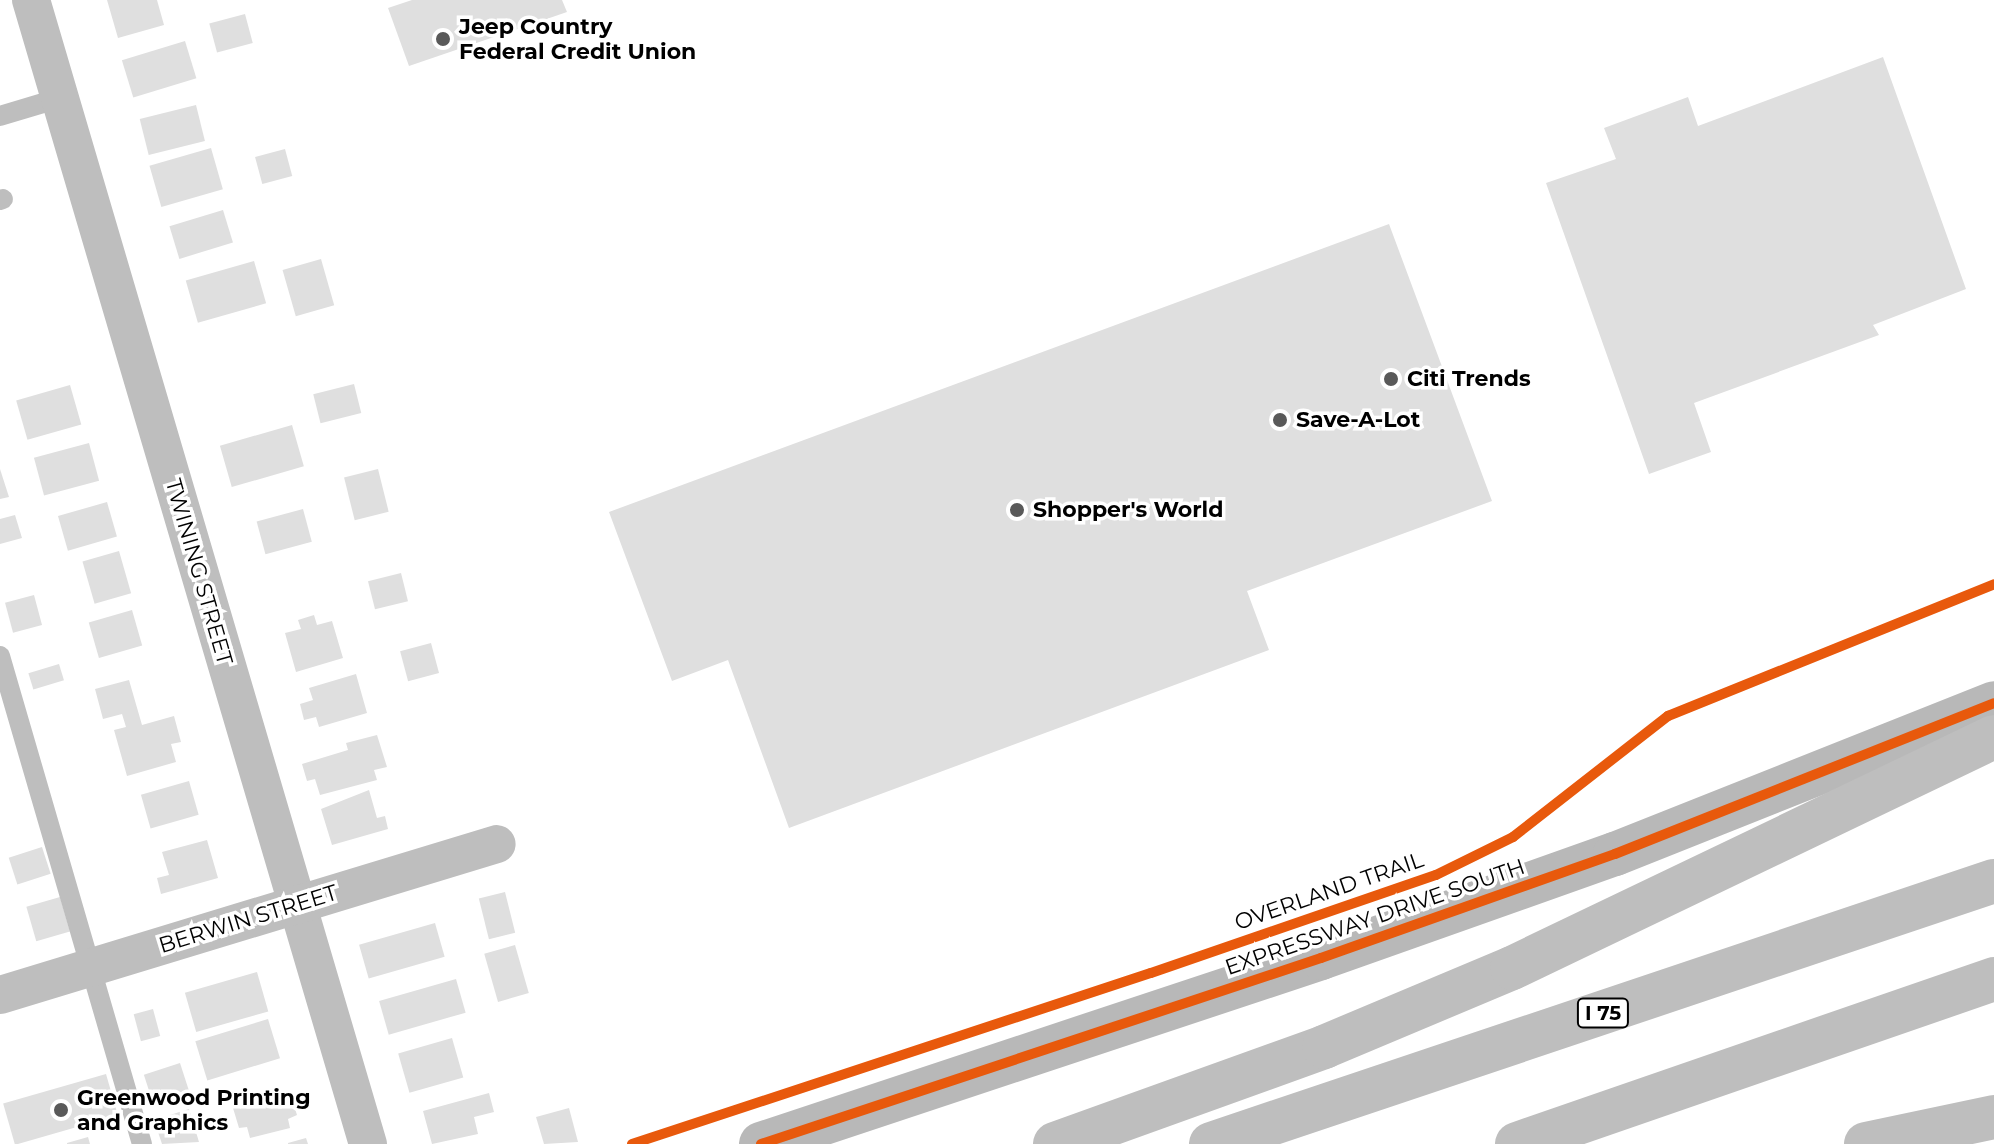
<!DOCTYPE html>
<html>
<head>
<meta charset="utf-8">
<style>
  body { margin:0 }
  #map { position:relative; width:1994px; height:1144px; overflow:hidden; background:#fff; font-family:Montserrat,sans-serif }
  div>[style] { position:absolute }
  .building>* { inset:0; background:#dfdfdf; transform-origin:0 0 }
  .lane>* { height:20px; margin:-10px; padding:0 10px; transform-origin:10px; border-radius:10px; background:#bebebe }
  .street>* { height:38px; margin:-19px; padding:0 19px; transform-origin:19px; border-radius:19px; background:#bebebe }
  .secondary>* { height:44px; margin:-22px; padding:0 22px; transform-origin:22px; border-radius:22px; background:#b8b8b8 }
  .highway>* { height:44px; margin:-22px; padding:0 22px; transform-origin:22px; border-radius:22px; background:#bebebe }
  .cycleway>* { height:10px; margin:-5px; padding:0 5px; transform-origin:5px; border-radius:5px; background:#e8590c }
  .dots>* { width:22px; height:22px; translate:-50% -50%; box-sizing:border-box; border:4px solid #fff; border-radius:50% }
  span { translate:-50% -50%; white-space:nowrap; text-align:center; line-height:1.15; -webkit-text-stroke:7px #fff; paint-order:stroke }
  .shield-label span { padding:2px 6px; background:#fff; border:2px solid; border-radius:6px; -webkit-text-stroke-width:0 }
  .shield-label { font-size:20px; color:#000; font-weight:700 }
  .poi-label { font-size:22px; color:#000; font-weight:700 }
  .left { translate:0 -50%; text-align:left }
  .street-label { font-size:22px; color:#000 }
</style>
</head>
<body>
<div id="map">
  <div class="building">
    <i style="clip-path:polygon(107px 0,157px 0,164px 25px,118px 38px)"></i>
    <i style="clip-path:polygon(412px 0,562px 0,567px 12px,409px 66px,388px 8px)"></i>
    <i style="left:245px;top:14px;width:30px;height:37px;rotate:75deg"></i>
    <i style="left:185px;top:41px;width:39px;height:66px;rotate:73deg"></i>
    <i style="clip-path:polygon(1883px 57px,1966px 289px,1873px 325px,1879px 335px,1694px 403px,1711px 452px,1649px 474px,1546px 183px,1616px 159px,1604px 128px,1688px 97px,1698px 126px)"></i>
    <i style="left:196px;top:105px;width:37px;height:58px;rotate:76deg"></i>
    <i style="left:211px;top:148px;width:43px;height:64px;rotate:74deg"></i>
    <i style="left:285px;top:149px;width:28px;height:31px;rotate:75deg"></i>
    <i style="left:223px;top:210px;width:34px;height:56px;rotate:73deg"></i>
    <i style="clip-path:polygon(1389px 224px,1492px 501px,1247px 591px,1269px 650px,789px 828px,728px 660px,672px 681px,609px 512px)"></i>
    <i style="left:321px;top:259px;width:48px;height:40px;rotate:74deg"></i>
    <i style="left:254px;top:261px;width:44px;height:71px;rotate:74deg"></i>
    <i style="left:354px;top:384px;width:30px;height:42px;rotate:76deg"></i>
    <i style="left:70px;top:385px;width:41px;height:56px;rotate:74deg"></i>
    <i style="left:292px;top:425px;width:43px;height:75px;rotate:74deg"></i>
    <i style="left:89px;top:443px;width:39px;height:57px;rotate:75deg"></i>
    <i style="clip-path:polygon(0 469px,9px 497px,0 499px)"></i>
    <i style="left:378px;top:469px;width:44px;height:35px;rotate:76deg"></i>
    <i style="left:107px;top:502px;width:36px;height:51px;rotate:74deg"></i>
    <i style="left:303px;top:509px;width:34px;height:48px;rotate:75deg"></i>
    <i style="clip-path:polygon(15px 515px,22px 538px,0 544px,0 519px)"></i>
    <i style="left:119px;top:551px;width:44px;height:38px;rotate:74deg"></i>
    <i style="left:401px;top:573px;width:29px;height:34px;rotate:76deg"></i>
    <i style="left:34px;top:595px;width:31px;height:30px;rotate:75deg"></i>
    <i style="left:132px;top:610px;width:37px;height:45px;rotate:74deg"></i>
    <i style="clip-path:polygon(314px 615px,317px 625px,332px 621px,343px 658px,296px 672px,285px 633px,301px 629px,298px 620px)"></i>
    <i style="left:431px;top:643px;width:31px;height:32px;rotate:75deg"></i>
    <i style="left:59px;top:664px;width:17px;height:32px;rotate:73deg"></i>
    <i style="clip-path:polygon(356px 674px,367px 713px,319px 727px,316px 717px,304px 720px,300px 704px,313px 700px,309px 688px)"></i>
    <i style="clip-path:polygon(129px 680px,142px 725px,174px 716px,181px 742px,171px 744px,176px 762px,127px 776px,114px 730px,126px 727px,122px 714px,103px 719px,95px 689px)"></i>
    <i style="clip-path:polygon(377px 735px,387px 767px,374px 770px,377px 780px,320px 795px,315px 779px,307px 781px,302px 764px,348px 750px,346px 743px)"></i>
    <i style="left:189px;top:781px;width:35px;height:50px;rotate:74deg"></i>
    <i style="clip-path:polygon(369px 790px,377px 818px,385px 816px,388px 829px,332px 845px,321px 809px)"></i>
    <i style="clip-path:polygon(207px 840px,218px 878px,161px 894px,157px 878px,169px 875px,162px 852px)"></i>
    <i style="left:42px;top:847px;width:28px;height:35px;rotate:72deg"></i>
    <i style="left:505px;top:892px;width:42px;height:27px;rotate:76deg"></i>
    <i style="left:60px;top:897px;width:36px;height:35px;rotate:74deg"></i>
    <i style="left:435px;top:923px;width:35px;height:79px;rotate:74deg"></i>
    <i style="left:515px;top:945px;width:50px;height:32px;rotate:74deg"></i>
    <i style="left:257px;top:972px;width:41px;height:75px;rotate:74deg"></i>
    <i style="left:456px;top:979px;width:35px;height:80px;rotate:74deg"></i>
    <i style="left:153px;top:1009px;width:28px;height:20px;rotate:75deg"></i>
    <i style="left:268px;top:1019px;width:41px;height:76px;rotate:73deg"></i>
    <i style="left:452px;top:1038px;width:41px;height:56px;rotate:74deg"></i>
    <i style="left:180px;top:1063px;width:33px;height:38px;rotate:72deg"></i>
    <i style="left:106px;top:1074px;width:43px;height:107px;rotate:74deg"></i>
    <i style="clip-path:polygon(290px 1093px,297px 1115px,288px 1119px,290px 1128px,250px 1138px,247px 1127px,239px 1128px,233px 1108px)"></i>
    <i style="clip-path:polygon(489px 1093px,494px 1112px,474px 1117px,478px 1134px,432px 1144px,423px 1111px)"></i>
    <i style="clip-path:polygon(569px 1108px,578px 1142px,544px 1144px,536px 1117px)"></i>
    <i style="clip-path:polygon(189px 1109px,199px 1142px,162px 1144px,154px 1120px)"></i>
    <i style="clip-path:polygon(88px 1137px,90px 1144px,67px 1144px,67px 1143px)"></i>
    <i style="clip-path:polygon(306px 1138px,308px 1144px,288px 1144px,288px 1143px)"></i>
  </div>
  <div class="lane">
    <i style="left:0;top:116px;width:63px;rotate:-16.7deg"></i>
    <i style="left:0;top:200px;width:3px;rotate:-18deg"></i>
    <i style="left:0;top:656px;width:508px;rotate:73.78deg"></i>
  </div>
  <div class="street">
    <i style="left:31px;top:0;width:1193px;rotate:73.59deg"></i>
    <i style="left:0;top:995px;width:519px;rotate:-16.9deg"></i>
  </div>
  <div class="secondary">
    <i style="left:761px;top:1144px;width:590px;rotate:-18.37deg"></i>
    <i style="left:1321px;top:958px;width:312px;rotate:-19.5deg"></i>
    <i style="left:1615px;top:854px;width:408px;rotate:-21.7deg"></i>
  </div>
  <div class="highway">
    <i style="left:1055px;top:1144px;width:286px;rotate:-19.8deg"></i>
    <i style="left:1324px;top:1047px;width:204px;rotate:-22.8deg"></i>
    <i style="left:1512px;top:968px;width:534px;rotate:-25.61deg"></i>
    <i style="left:1211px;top:1144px;width:826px;rotate:-18.57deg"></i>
    <i style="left:1517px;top:1144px;width:505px;rotate:-19.08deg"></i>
    <i style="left:1866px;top:1144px;width:131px;rotate:-11.9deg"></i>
  </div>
  <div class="cycleway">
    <i style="left:632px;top:1144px;width:546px;rotate:-18.24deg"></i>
    <i style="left:1151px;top:973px;width:301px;rotate:-19deg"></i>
    <i style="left:1436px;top:875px;width:86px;rotate:-26.3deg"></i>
    <i style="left:1513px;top:837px;width:197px;rotate:-38deg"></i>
    <i style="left:1668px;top:716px;width:352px;rotate:-22deg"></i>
    <i style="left:761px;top:1144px;width:590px;rotate:-18.37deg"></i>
    <i style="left:1321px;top:958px;width:312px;rotate:-19.5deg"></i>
    <i style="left:1615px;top:854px;width:408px;rotate:-21.7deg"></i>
  </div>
  <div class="dots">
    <i style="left:443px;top:39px;background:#595959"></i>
    <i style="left:1391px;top:379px;background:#595959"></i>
    <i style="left:1280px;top:420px;background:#595959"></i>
    <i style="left:1017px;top:510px;background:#595959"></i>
    <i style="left:61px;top:1110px;background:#595959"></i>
  </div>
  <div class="shield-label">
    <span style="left:1603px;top:1013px">I 75</span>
  </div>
  <div class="poi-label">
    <span class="left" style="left:459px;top:39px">Jeep Country<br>Federal Credit Union</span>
    <span class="left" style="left:1407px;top:379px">Citi Trends</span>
    <span class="left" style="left:1296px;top:420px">Save-A-Lot</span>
    <span class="left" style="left:1033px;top:510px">Shopper's World</span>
    <span class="left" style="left:77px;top:1110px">Greenwood Printing<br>and Graphics</span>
  </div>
  <div class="street-label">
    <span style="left:199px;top:572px;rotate:74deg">TWINING STREET</span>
    <span style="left:1329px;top:891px;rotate:-19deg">OVERLAND TRAIL</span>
    <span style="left:1375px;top:917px;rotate:-19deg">EXPRESSWAY DRIVE SOUTH</span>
    <span style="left:248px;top:919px;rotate:-17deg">BERWIN STREET</span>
  </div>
</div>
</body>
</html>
